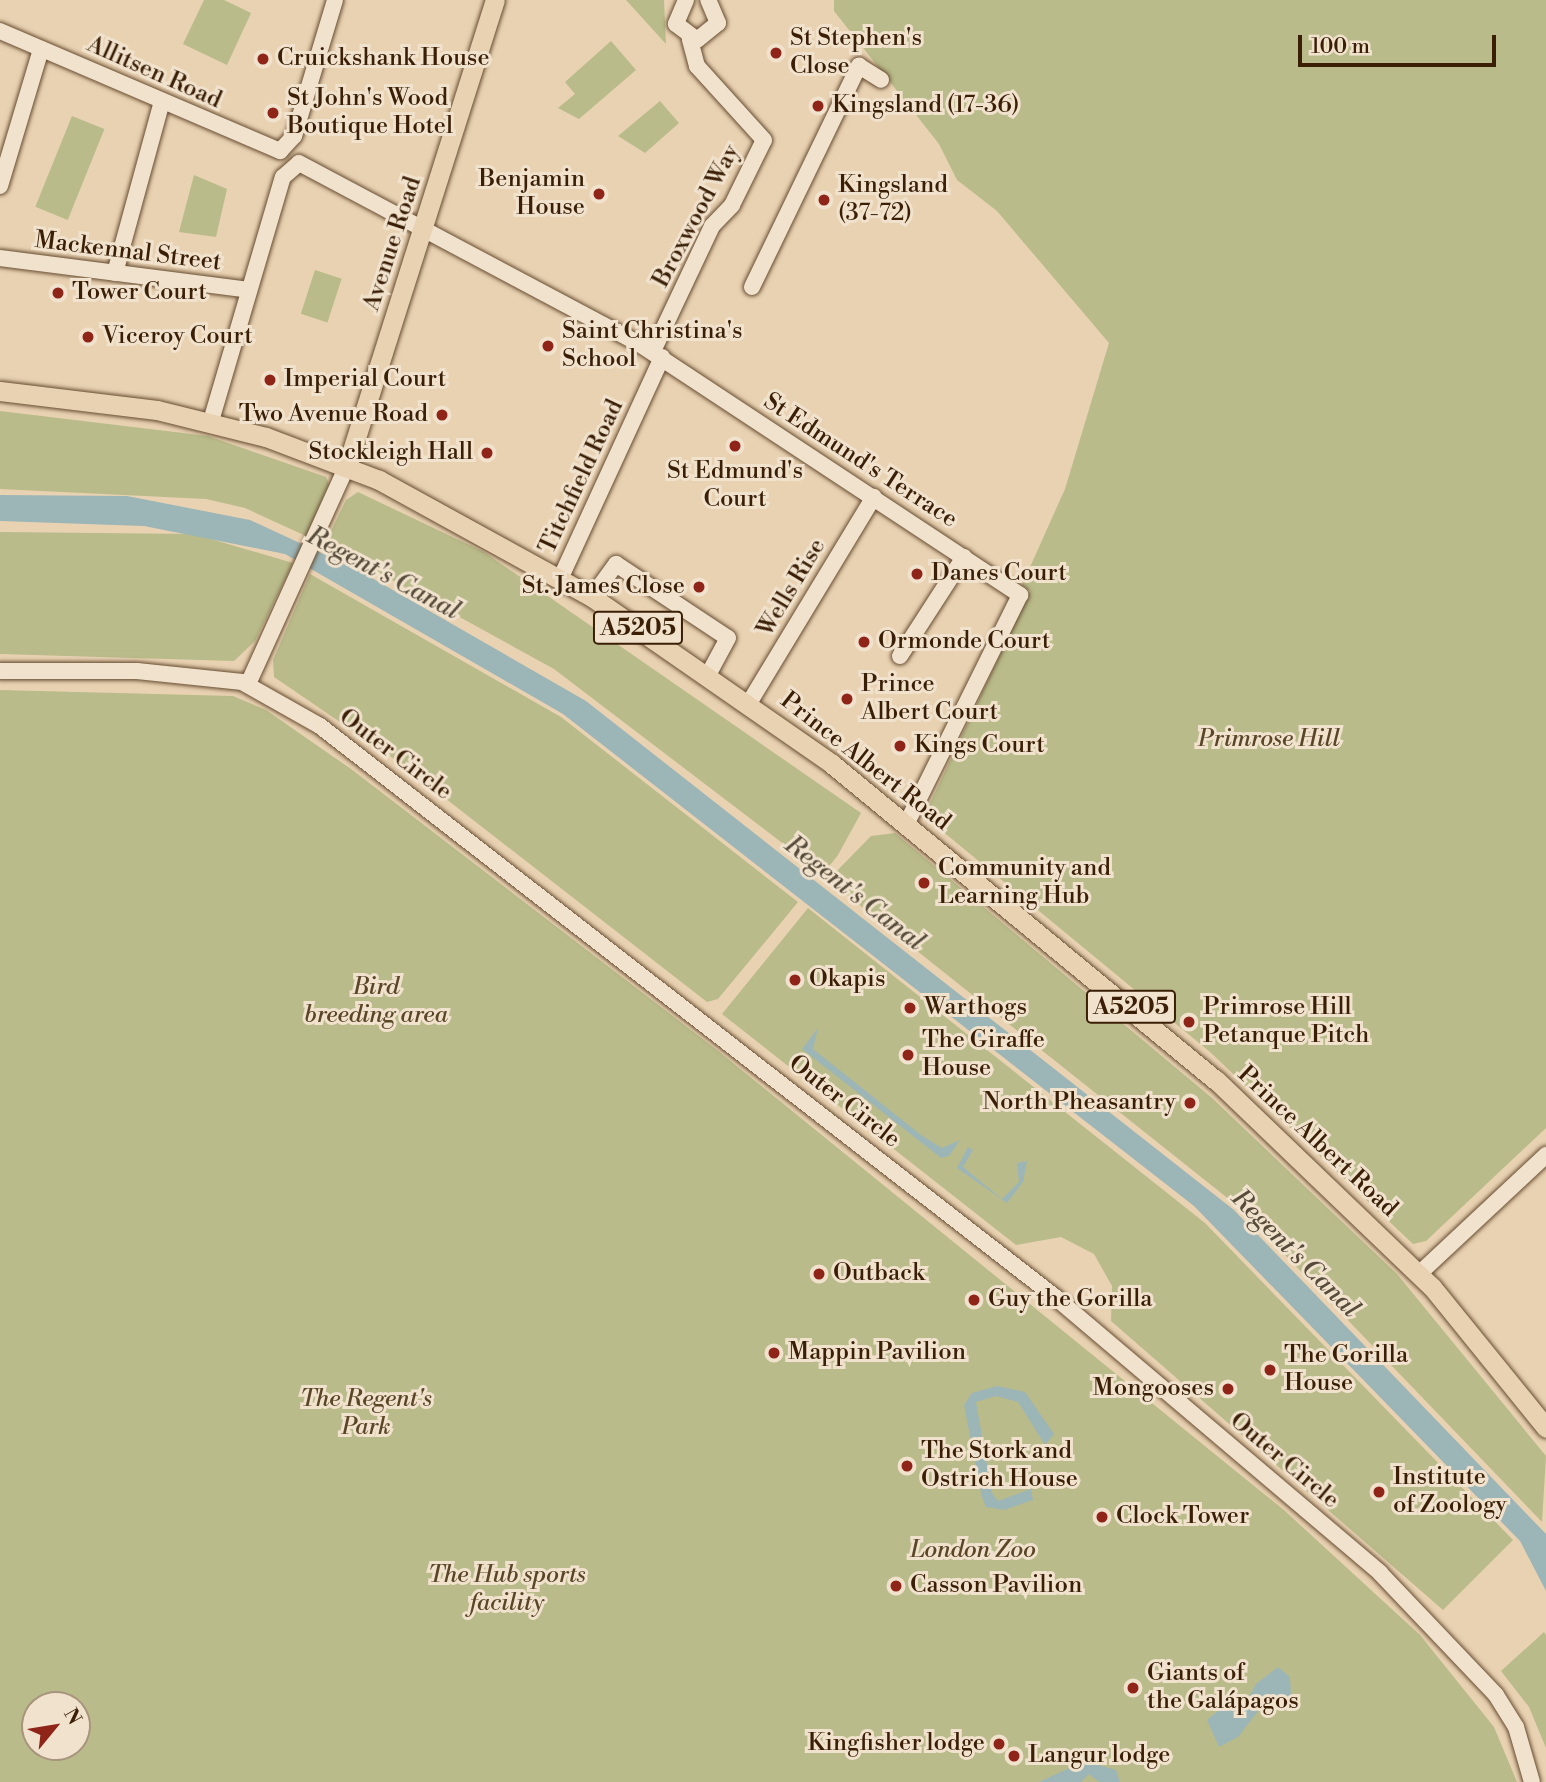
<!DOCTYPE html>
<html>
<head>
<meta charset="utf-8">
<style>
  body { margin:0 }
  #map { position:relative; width:1546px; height:1782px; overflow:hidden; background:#e9d2b2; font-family:"Libre Bodoni",serif }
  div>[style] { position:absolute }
  .green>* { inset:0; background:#b9bb8a; transform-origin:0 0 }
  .water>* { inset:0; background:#9cb5b7 }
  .roads { filter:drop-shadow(0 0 2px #664c31) drop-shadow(0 0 2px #664c31) }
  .minor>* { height:16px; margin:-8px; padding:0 8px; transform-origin:8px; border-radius:8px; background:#f1e2cd }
  .major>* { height:19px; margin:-9.5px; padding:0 9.5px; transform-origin:9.5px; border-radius:9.5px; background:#e9d2b2 }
  .dots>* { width:19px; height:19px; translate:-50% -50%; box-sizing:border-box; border:4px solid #f1e2cd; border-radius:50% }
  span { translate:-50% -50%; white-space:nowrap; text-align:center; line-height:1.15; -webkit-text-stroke:6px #f1e2cd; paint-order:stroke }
  .shield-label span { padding:2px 5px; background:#f1e2cd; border:2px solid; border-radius:5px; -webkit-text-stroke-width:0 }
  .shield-label { font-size:23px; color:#3a1f06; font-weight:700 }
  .poi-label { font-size:24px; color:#3a1f06 }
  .left { translate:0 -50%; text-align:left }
  .right { translate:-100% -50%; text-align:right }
  .street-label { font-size:24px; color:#3a1f06 }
  .park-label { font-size:24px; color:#5a4627; font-style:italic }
  .water-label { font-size:26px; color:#574c3b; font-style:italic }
  .north { position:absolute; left:21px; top:1691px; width:70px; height:70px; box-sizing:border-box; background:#f1e2cd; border:2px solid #a8947d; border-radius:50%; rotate:60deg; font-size:19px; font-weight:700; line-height:28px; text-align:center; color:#3a1f06 }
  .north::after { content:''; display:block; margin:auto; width:24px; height:32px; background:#8f2418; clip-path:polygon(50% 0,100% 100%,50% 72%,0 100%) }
  .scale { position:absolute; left:1298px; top:35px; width:198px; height:32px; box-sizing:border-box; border:4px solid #3a1f06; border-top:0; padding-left:9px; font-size:21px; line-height:24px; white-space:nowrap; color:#3a1f06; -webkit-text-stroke:5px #f1e2cd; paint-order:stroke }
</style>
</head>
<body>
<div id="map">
  <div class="green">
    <i style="clip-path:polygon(204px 0,224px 0,251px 13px,227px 65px,183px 44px)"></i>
    <i style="clip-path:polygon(626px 0,664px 0,666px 44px)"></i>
    <i style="clip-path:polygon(834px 0,1546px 0,1546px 1128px,1426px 1241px,1413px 1244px,1210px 1052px,924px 816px,1030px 591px,1022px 585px,1065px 489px,1109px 343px,997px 211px,957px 180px,939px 144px,834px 11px)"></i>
    <i style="clip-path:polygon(611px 41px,636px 70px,579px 119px,558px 108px,575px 94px,565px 82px)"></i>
    <i style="clip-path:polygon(660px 101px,679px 123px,645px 153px,618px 136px)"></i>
    <i style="left:72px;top:116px;width:35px;height:98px;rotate:22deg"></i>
    <i style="clip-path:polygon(194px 175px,227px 189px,216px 237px,179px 232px)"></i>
    <i style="left:315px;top:270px;width:28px;height:46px;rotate:18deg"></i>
    <i style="clip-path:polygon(0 411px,208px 436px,326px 477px,329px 484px,306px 536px,245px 508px,206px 499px,0 489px)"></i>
    <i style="clip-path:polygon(358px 492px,484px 552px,861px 813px,838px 855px,823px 874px,554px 669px,325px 543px,346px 500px)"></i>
    <i style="clip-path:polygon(0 532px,194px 534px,293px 563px,255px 641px,234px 661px,0 654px)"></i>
    <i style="clip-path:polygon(310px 574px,561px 717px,798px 902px,718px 999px,707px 1002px,400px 763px,274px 677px,273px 660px)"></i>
    <i style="clip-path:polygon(evenodd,0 690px,233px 696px,266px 710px,351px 769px,717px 1050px,1285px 1511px,1420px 1635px,1494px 1727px,1517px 1782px,0 1782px,0 690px,35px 1705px,77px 1705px,77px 1747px,35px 1747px,35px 1705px)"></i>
    <i style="clip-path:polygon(895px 833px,1212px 1098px,1397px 1274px,1546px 1456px,1542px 1522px,1240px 1208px,828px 880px,871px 836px)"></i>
    <i style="clip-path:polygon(808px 908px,1205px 1223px,1513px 1540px,1443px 1610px,1111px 1321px,1112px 1286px,1094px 1254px,1061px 1237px,1016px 1245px,722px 1014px)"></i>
    <i style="clip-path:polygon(1544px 1632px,1546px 1635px,1546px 1748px,1529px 1707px,1501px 1671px)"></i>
  </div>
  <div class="water">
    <i style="clip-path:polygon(0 495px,127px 496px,250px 520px,358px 570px,586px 701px,1234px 1210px,1546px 1534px,1546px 1591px,1520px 1541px,1194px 1206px,563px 714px,285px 554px,144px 526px,0 521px)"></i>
    <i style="clip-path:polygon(818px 1028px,813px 1049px,921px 1135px,942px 1148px,960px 1140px,949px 1156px,941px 1158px,802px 1049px)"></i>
    <i style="clip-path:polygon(968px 1147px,973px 1150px,963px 1167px,1002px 1199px,1019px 1182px,1017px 1163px,1027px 1161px,1023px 1182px,1007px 1203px,957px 1168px)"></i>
    <i style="clip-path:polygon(997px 1386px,1025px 1392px,1054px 1434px,1045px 1445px,1018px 1402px,996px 1396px,976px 1402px,992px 1493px,998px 1501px,1031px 1489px,1033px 1500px,1004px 1510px,986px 1507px,982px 1497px,964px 1405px,972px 1393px)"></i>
    <i style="clip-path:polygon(1278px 1667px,1290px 1677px,1291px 1695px,1283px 1704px,1263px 1705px,1238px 1737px,1219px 1747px,1207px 1720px,1220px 1709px,1243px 1708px,1256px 1684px)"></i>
    <i style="clip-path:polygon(1085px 1761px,1116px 1770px,1120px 1782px,1099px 1782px,1089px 1774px,1081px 1782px,1039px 1782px)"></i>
  </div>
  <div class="roads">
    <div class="minor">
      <i style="left:686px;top:0;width:26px;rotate:113deg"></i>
      <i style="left:676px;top:24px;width:26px;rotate:37deg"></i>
      <i style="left:697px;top:40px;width:27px;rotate:-39deg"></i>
      <i style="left:718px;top:23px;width:25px;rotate:-113deg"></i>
      <i style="left:0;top:31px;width:305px;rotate:23.2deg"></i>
      <i style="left:280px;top:151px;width:21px;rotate:-47deg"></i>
      <i style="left:294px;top:136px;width:142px;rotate:-73.2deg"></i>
      <i style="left:0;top:186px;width:143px;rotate:-73.3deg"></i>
      <i style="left:0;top:258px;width:251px;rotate:7.3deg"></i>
      <i style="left:115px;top:273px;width:178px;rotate:-74.7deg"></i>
      <i style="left:752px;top:287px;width:246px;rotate:-64.2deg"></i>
      <i style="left:859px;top:66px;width:26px;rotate:32deg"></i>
      <i style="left:653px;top:351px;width:138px;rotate:-64.7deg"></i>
      <i style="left:712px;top:226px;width:29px;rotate:-46deg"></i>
      <i style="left:732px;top:205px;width:72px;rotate:-63.8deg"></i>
      <i style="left:764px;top:140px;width:100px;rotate:-132.2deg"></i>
      <i style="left:697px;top:66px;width:28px;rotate:-105deg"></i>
      <i style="left:211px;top:421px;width:254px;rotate:-73.6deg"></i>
      <i style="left:283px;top:177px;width:21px;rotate:-41deg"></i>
      <i style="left:299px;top:163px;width:384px;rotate:28deg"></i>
      <i style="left:638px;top:343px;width:458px;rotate:33.4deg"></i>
      <i style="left:1020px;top:595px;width:254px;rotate:116.4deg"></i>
      <i style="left:561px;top:577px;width:242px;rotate:-65.3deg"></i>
      <i style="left:592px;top:597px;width:41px;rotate:-54deg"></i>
      <i style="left:616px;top:564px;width:134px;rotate:33.5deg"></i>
      <i style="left:728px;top:638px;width:42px;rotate:118.4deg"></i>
      <i style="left:900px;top:656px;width:118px;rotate:-57.1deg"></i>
      <i style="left:0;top:671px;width:137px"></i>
      <i style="left:137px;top:671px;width:106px;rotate:6deg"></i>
      <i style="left:242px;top:682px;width:90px;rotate:29.4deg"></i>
      <i style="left:320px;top:726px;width:931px;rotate:37.84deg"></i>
      <i style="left:1055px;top:1297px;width:426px;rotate:40.3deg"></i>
      <i style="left:1380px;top:1573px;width:168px;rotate:46.4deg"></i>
      <i style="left:1496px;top:1695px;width:38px;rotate:58deg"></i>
      <i style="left:1516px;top:1727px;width:57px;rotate:73.8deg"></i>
      <i style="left:248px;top:684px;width:239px;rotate:-65.6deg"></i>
      <i style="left:749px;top:703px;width:241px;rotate:-58.8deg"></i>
      <i style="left:1420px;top:1273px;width:173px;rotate:-43.1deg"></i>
    </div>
    <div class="major">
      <i style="left:0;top:391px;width:158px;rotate:6.9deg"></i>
      <i style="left:157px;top:410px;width:112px;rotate:13.9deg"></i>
      <i style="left:266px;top:437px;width:121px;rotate:20.8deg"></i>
      <i style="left:379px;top:480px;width:243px;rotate:28.8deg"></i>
      <i style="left:592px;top:597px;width:292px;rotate:34.8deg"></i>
      <i style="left:832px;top:764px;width:497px;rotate:39.5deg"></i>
      <i style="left:1216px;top:1080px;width:299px;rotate:43.8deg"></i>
      <i style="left:1432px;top:1287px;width:181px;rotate:51deg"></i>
      <i style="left:347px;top:466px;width:489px;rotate:-72.4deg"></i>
    </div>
  </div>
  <div class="dots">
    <i style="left:776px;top:53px;background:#8f2418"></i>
    <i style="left:263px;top:59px;background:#8f2418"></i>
    <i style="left:818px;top:106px;background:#8f2418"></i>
    <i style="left:273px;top:113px;background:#8f2418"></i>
    <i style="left:599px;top:194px;background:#8f2418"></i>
    <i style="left:824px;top:200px;background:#8f2418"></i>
    <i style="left:58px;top:293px;background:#8f2418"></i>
    <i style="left:88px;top:337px;background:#8f2418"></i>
    <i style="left:548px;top:346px;background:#8f2418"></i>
    <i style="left:270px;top:380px;background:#8f2418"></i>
    <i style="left:442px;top:415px;background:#8f2418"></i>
    <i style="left:735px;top:446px;background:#8f2418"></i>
    <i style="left:487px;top:453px;background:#8f2418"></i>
    <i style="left:917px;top:574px;background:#8f2418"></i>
    <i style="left:699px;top:587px;background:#8f2418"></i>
    <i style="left:864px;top:642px;background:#8f2418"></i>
    <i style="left:847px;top:699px;background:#8f2418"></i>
    <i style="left:900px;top:746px;background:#8f2418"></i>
    <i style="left:924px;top:883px;background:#8f2418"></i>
    <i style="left:795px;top:980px;background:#8f2418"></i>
    <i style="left:910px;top:1008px;background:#8f2418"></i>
    <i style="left:1189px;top:1022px;background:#8f2418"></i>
    <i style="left:908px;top:1055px;background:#8f2418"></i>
    <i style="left:1190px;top:1103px;background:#8f2418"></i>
    <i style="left:819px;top:1274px;background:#8f2418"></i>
    <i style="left:974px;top:1300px;background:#8f2418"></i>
    <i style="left:774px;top:1353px;background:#8f2418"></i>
    <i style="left:1270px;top:1370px;background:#8f2418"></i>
    <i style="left:1228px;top:1389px;background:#8f2418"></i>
    <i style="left:907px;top:1466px;background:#8f2418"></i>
    <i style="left:1379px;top:1492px;background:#8f2418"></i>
    <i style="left:1102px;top:1517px;background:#8f2418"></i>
    <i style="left:896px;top:1586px;background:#8f2418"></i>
    <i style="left:1133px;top:1688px;background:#8f2418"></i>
    <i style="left:999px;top:1744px;background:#8f2418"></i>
    <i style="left:1014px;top:1756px;background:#8f2418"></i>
  </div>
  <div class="shield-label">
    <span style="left:638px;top:628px">A5205</span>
    <span style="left:1131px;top:1007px">A5205</span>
  </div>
  <div class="poi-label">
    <span class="left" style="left:790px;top:53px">St Stephen's<br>Close</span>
    <span class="left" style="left:277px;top:59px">Cruickshank House</span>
    <span class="left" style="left:287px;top:113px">St John's Wood<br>Boutique Hotel</span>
    <span class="left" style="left:832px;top:106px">Kingsland (17-36)</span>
    <span class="right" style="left:585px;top:194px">Benjamin<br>House</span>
    <span class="left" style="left:838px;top:200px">Kingsland<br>(37-72)</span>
    <span class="left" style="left:72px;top:293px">Tower Court</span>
    <span class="left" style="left:562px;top:346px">Saint Christina's<br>School</span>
    <span class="left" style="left:102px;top:337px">Viceroy Court</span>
    <span class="left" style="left:284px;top:380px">Imperial Court</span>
    <span class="right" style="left:428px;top:415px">Two Avenue Road</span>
    <span class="right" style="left:473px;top:453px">Stockleigh Hall</span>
    <span style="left:735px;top:486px">St Edmund's<br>Court</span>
    <span class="left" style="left:931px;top:574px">Danes Court</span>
    <span class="right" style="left:685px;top:587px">St. James Close</span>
    <span class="left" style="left:878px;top:642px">Ormonde Court</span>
    <span class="left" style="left:861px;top:699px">Prince<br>Albert Court</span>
    <span class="left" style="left:914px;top:746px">Kings Court</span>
    <span class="left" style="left:938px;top:883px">Community and<br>Learning Hub</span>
    <span class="left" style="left:809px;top:980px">Okapis</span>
    <span class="left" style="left:924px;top:1008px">Warthogs</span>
    <span class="left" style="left:1203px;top:1022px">Primrose Hill<br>Petanque Pitch</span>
    <span class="left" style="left:922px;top:1055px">The Giraffe<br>House</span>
    <span class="right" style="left:1176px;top:1103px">North Pheasantry</span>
    <span class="left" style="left:833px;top:1274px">Outback</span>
    <span class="left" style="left:988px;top:1300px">Guy the Gorilla</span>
    <span class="left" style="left:788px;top:1353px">Mappin Pavilion</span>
    <span class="left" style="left:1284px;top:1370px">The Gorilla<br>House</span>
    <span class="right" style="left:1214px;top:1389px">Mongooses</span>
    <span class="left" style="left:921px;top:1466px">The Stork and<br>Ostrich House</span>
    <span class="left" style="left:1393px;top:1492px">Institute<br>of Zoology</span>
    <span class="left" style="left:1116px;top:1517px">Clock Tower</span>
    <span class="left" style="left:910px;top:1586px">Casson Pavilion</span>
    <span class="left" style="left:1147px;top:1688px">Giants of<br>the Galápagos</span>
    <span class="right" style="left:985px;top:1744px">Kingfisher lodge</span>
    <span class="left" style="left:1028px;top:1756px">Langur lodge</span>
  </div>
  <div class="street-label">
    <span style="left:154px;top:73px;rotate:24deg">Allitsen Road</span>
    <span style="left:697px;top:216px;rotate:-62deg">Broxwood Way</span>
    <span style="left:393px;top:244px;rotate:-72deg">Avenue Road</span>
    <span style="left:128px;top:252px;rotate:7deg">Mackennal Street</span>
    <span style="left:860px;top:461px;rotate:33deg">St Edmund's Terrace</span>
    <span style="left:582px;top:477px;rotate:-65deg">Titchfield Road</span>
    <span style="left:792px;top:588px;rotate:-59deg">Wells Rise</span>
    <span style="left:395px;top:755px;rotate:37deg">Outer Circle</span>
    <span style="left:865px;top:762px;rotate:38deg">Prince Albert Road</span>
    <span style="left:844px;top:1102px;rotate:38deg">Outer Circle</span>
    <span style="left:1317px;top:1142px;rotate:43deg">Prince Albert Road</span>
    <span style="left:1284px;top:1461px;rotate:40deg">Outer Circle</span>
  </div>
  <div class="park-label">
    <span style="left:1269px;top:740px">Primrose Hill</span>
    <span style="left:376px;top:1002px">Bird<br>breeding area</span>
    <span style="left:366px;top:1414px">The Regent's<br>Park</span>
    <span style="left:973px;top:1551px">London Zoo</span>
    <span style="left:507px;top:1590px">The Hub sports<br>facility</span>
  </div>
  <div class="water-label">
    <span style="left:383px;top:574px;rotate:28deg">Regent's Canal</span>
    <span style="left:854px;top:894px;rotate:38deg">Regent's Canal</span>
    <span style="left:1295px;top:1254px;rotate:45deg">Regent's Canal</span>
  </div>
  <div class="north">N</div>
  <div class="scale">100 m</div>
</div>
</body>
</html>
